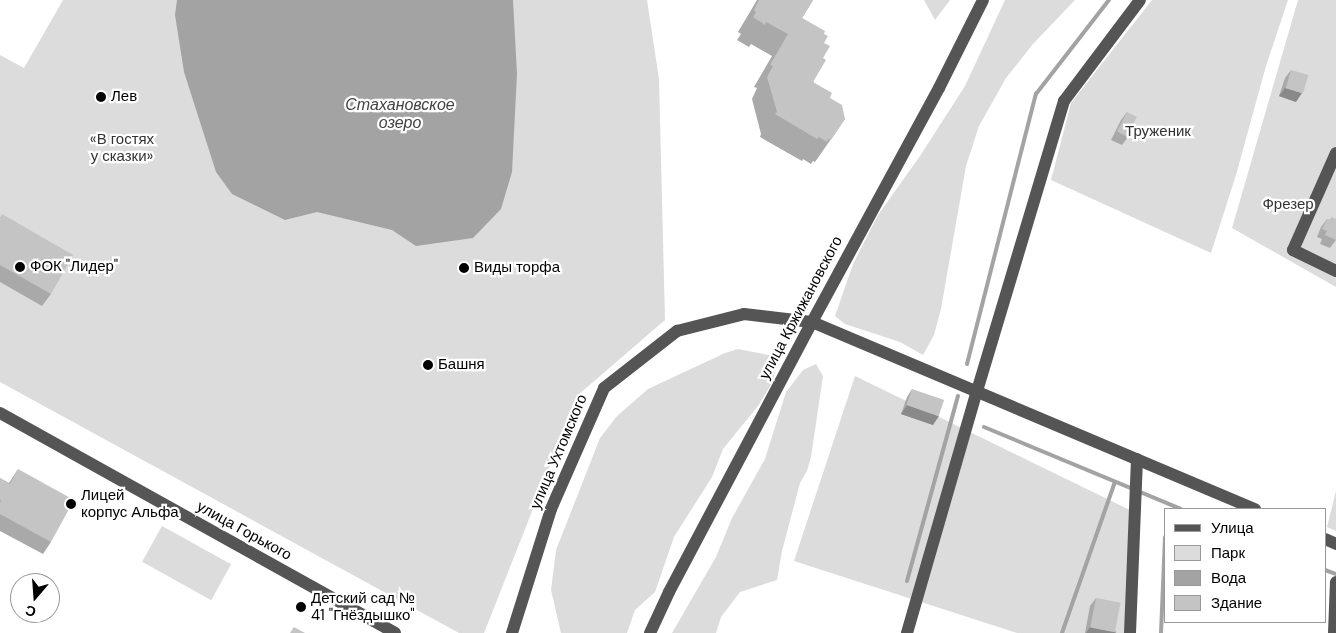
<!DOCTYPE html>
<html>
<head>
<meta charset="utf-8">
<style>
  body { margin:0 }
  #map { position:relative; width:1336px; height:633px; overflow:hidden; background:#fff; font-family:"DM Sans",sans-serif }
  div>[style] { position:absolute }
  .green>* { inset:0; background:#dcdcdc; transform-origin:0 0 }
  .water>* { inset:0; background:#a3a3a3 }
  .stream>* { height:4px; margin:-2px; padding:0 2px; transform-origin:2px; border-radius:2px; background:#a3a3a3 }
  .minor>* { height:12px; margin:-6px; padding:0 6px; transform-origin:6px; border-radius:6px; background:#555 }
  .wall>* { inset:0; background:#a9a9a9 }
  .shaded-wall>* { inset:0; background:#898989 }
  .building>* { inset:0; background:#c4c4c4; transform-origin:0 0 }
  .dots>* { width:14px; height:14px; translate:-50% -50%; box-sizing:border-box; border:2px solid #fff; border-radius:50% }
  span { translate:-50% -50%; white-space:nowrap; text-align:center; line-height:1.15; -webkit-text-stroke:4.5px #fff; paint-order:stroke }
  .poi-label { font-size:15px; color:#000 }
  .left { translate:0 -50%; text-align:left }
  .park-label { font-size:15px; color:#333 }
  .street-label { font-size:15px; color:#000 }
  .water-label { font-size:16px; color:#444; font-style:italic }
  .legend { position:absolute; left:1164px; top:508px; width:162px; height:115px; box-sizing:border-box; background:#fff; border:1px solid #999; margin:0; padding:6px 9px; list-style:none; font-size:15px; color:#000 }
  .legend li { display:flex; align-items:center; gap:10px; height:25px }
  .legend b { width:25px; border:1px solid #999 }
  .north { position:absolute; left:10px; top:573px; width:50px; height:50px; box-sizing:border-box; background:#fff; border:1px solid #999; border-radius:50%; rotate:198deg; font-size:14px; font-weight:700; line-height:20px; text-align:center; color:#000 }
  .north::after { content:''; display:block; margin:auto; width:18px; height:22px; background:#000; clip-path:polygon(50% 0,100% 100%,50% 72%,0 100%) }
</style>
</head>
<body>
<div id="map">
  <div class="green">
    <i style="clip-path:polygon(63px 0,647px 0,659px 79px,665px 320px,578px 395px,484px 633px,459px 633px,0 382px,0 55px,24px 68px)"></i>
    <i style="clip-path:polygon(924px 0,950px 0,935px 20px)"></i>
    <i style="clip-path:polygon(1005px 0,1075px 0,1033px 44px,1006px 78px,979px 126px,966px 166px,941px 309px,934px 335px,923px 355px,900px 342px,845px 324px,835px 316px,853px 264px,878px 215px,920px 156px,965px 86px)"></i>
    <i style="clip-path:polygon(1152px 0,1288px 0,1266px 66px,1236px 175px,1211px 253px,1051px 180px,1071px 103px)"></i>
    <i style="clip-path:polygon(1298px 0,1336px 0,1336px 287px,1232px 228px)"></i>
    <i style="clip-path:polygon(738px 349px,779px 357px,772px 383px,758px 406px,723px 449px,712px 477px,674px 537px,655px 592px,635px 610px,627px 633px,561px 633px,551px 590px,556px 550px,600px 438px,617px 416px,648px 389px,725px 353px)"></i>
    <i style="clip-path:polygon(816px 364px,823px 376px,811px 457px,807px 471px,800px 483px,782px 551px,777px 580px,740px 592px,721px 617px,716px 633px,672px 633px,716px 557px,732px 518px,765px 459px,786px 392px,803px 370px)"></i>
    <i style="clip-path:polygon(855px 376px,1138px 514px,1135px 633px,1017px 633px,794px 561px)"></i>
    <i style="clip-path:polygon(1336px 491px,1336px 531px,1327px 527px)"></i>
    <i style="left:162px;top:526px;width:79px;height:41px;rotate:29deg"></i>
  </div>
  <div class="water">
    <i style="clip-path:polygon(177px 0,513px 0,517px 74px,512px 172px,501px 209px,473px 238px,416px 246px,392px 230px,317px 212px,285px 220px,232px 194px,216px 172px,184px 72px,175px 15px)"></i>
  </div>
  <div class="stream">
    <i style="left:967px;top:364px;width:279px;rotate:-75.7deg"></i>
    <i style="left:1036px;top:94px;width:119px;rotate:-52.2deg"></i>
    <i style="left:984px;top:427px;width:213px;rotate:22.6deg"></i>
    <i style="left:1325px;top:570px;width:12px;rotate:20deg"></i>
    <i style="left:907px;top:581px;width:192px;rotate:-74.6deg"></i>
    <i style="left:1062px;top:633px;width:160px;rotate:-70.7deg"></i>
    <i style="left:1161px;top:633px;width:96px;rotate:-87.6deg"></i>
  </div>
  <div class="minor">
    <i style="left:1336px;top:153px;width:106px;rotate:113.9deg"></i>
    <i style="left:1293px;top:250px;width:48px;rotate:26deg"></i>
    <i style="left:0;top:413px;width:452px;rotate:29.1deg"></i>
    <i style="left:1325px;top:539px;width:12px;rotate:24deg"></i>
    <i style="left:512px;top:633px;width:130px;rotate:-72.5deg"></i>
    <i style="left:551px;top:509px;width:132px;rotate:-66.3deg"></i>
    <i style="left:604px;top:388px;width:93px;rotate:-38deg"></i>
    <i style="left:677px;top:331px;width:69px;rotate:-14.2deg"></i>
    <i style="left:744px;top:314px;width:68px;rotate:6.7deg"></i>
    <i style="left:812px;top:322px;width:481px;rotate:22.9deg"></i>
    <i style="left:650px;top:633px;width:45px;rotate:-65.1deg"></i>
    <i style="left:669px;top:592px;width:306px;rotate:-62.1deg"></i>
    <i style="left:812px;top:322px;width:266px;rotate:-61.5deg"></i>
    <i style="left:939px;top:88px;width:98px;rotate:-63.4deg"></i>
    <i style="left:907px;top:633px;width:252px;rotate:-73.9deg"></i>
    <i style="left:977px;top:391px;width:303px;rotate:-73.3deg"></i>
    <i style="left:1064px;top:101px;width:126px;rotate:-53deg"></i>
    <i style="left:1130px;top:633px;width:174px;rotate:-87.7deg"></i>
    <i style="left:1334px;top:633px;width:51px;rotate:-87.8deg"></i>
  </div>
  <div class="wall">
    <i style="clip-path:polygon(757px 0,813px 0,802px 18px,824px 34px,823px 58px,813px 82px,830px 98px,845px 119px,815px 162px,813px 161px,811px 164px,803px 159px,802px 161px,760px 137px,761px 134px,752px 99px,757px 88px,754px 87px,772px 56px,751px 44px,749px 47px,737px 40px,741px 34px,738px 32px)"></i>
    <i style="clip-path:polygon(1291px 70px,1296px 102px,1279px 96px,1285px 78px)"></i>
    <i style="clip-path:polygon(1127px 112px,1128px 137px,1122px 145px,1111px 140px,1121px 120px)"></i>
    <i style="clip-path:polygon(0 217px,51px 294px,42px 306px,0 282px)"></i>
    <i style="clip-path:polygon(1332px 217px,1336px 240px,1330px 248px,1320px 244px,1322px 239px,1317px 237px,1321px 227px,1327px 219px,1330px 220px)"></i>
    <i style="clip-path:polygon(912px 389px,933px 425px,901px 414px,907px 397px)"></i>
    <i style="clip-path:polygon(18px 469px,51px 542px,43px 554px,0 531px,0 478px,9px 483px)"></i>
    <i style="clip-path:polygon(1096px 598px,1116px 632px,1115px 633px,1085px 633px,1090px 606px)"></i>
  </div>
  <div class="shaded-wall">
    <i style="clip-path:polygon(1285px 88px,1302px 93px,1296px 102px,1279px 96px)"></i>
    <i style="clip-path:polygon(907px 405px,939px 416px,933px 425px,901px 414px)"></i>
    <i style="clip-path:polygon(1090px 627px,1116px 632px,1115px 633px,1086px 633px)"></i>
  </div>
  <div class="building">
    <i style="clip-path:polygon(759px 0,813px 0,802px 18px,825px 31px,824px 34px,828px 36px,824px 43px,830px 46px,823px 58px,826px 60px,813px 82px,832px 93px,830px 98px,842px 105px,845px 119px,831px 140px,828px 139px,827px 142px,819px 137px,817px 139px,775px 114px,777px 112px,767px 77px,773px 66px,770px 65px,788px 34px,766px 22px,765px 25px,753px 17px,756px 12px,754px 10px)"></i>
    <i style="left:1291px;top:70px;width:18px;height:19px;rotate:16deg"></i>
    <i style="left:1127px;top:112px;width:11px;height:22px;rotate:27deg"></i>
    <i style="clip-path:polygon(2px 214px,73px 255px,51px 294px,0 265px,0 218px)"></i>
    <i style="clip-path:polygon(1332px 217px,1336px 219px,1336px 240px,1325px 235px,1327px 231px,1322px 229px,1327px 219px,1331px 220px)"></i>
    <i style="left:912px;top:389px;width:34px;height:17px;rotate:19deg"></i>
    <i style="clip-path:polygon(18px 469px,74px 500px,51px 542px,0 514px,0 503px,1px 500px,0 499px,0 478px,10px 484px)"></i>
    <i style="left:1096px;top:598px;width:25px;height:30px;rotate:11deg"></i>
    <i style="clip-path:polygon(294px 627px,305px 633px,290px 633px)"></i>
  </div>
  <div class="dots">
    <i style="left:101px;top:97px;background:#000"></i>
    <i style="left:20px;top:267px;background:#000"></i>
    <i style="left:464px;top:268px;background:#000"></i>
    <i style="left:428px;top:365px;background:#000"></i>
    <i style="left:71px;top:504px;background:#000"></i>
    <i style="left:301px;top:607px;background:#000"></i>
  </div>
  <div class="poi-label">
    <span class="left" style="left:111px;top:97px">Лев</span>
    <span class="left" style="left:30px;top:267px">ФОК "Лидер"</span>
    <span class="left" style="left:474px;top:268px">Виды торфа</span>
    <span class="left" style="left:438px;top:365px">Башня</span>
    <span class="left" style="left:81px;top:504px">Лицей<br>корпус Альфа</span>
    <span class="left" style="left:311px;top:607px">Детский сад №<br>41 "Гнёздышко"</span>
  </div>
  <div class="park-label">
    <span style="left:1158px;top:132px">Труженик</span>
    <span style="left:122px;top:148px">«В гостях<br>у сказки»</span>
    <span style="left:1288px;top:205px">Фрезер</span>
  </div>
  <div class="street-label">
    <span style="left:801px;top:308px;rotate:-62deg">улица Кржижановского</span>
    <span style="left:559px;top:452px;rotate:-67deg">улица Ухтомского</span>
    <span style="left:244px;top:531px;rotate:29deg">улица Горького</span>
  </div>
  <div class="water-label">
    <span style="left:400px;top:114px">Стахановское<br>озеро</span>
  </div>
  <ul class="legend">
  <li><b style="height:6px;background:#555"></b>Улица</li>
  <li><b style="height:14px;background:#dcdcdc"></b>Парк</li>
  <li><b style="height:14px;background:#a3a3a3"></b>Вода</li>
  <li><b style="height:14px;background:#c4c4c4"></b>Здание</li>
  </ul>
  <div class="north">С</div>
</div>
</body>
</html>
